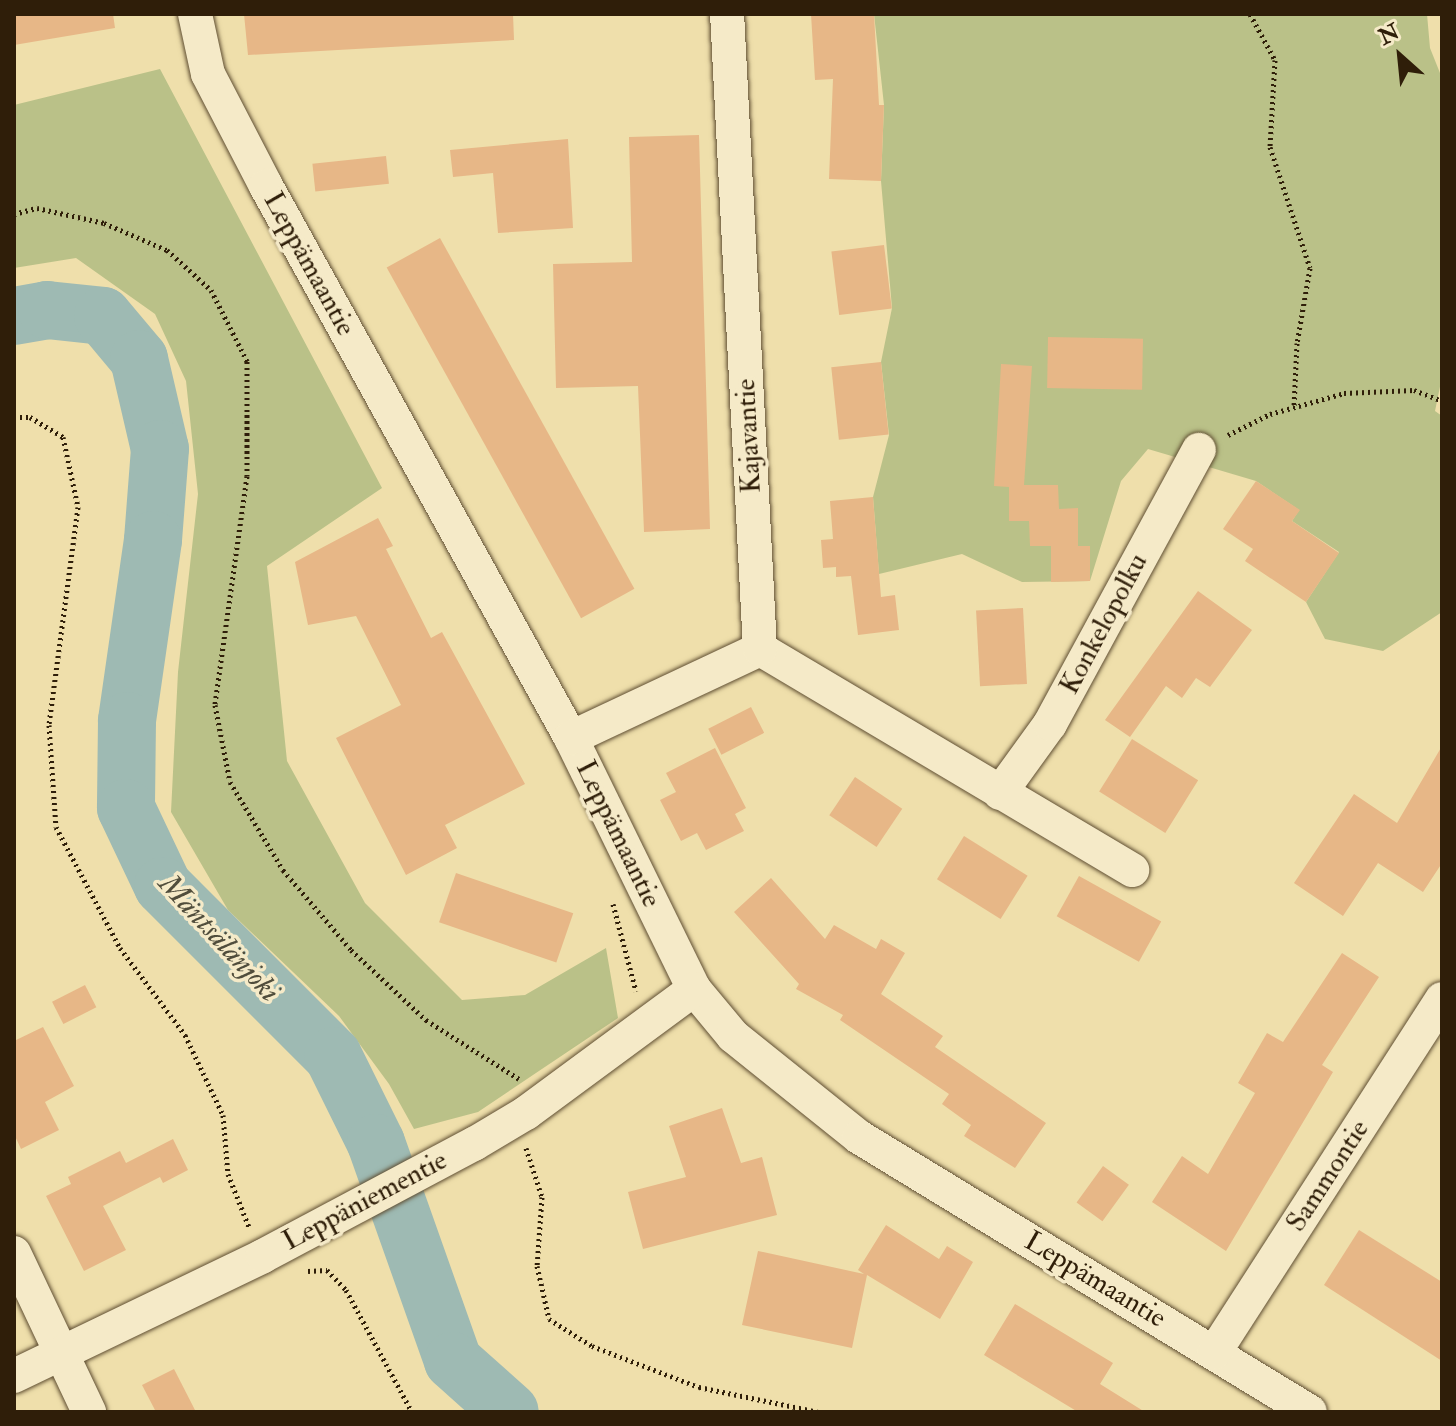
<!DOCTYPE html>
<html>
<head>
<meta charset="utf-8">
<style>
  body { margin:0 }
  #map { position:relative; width:1456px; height:1426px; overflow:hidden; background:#efdfab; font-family:"IM FELL Double Pica",serif }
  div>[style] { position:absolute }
  .green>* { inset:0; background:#bac188 }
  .river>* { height:58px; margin:-29px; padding:0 29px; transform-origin:29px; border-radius:29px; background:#9ebab3 }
  .building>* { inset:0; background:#e7b787; transform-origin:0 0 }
  .path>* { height:5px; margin-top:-2.5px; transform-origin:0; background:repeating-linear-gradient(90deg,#2f1e09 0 2px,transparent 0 6px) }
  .roads { filter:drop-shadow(0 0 2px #5f4e32) drop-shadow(0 0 2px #5f4e32) }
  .minor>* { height:34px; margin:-17px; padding:0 17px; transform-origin:17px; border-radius:17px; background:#f5eac8 }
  span { translate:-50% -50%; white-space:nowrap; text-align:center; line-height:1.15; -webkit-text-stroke:7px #f5eac8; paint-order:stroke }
  .street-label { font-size:28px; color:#2f1e09 }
  .water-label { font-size:30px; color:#504d3c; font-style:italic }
  .frame { position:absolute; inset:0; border:16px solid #2f1e09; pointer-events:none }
  .north { position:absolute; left:1360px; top:16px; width:80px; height:80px; -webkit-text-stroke:6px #f5eac8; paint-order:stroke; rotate:333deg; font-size:22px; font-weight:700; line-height:32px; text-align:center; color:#2f1e09 }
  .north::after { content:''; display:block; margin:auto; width:28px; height:36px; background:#2f1e09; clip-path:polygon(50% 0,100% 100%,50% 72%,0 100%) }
</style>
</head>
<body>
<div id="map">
  <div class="green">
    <i style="clip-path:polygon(874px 14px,1427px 14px,1430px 48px,1442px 78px,1442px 377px,1435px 411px,1442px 416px,1442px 612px,1383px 651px,1325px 639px,1306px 602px,1339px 552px,1292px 521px,1299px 510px,1256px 481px,1148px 449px,1121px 481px,1090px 581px,1022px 582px,962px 554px,879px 574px,873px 497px,889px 435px,881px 362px,892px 308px,881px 181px,884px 105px)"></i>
    <i style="clip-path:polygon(160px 69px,382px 488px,267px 566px,287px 761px,365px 903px,462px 1000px,525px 995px,606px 948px,618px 1018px,478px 1112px,414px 1129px,389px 1084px,339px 1016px,228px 910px,171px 812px,178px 672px,198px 494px,186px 381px,155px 314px,76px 258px,14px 268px,14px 105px)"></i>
  </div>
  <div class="river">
    <i style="left:14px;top:316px;width:34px;rotate:-10deg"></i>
    <i style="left:47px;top:310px;width:56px;rotate:6.1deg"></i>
    <i style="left:103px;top:316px;width:56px;rotate:50.1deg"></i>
    <i style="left:139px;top:359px;width:92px;rotate:76.9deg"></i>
    <i style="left:160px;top:449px;width:91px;rotate:94.4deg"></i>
    <i style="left:153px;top:540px;width:183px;rotate:98.2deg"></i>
    <i style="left:127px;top:721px;width:87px;rotate:90.7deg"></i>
    <i style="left:126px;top:808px;width:86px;rotate:64.6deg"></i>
    <i style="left:163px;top:886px;width:240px;rotate:45deg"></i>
    <i style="left:333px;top:1056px;width:97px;rotate:63.7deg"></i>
    <i style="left:376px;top:1143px;width:231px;rotate:70.5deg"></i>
    <i style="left:453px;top:1361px;width:76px;rotate:41.8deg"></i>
  </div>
  <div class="building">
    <i style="clip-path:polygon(14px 14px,113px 14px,115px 28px,14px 45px)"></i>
    <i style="clip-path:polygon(244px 14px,513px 14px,514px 40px,248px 55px)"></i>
    <i style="clip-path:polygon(811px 14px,874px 14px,879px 105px,884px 105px,881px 181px,829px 179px,833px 79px,815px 80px)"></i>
    <i style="clip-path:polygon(699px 135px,710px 529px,644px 532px,638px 386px,556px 388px,553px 264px,632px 262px,629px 137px)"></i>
    <i style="clip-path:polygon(568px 139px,573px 228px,498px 233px,493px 173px,453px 177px,450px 150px)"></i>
    <i style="left:386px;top:156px;width:28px;height:74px;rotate:84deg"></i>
    <i style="left:440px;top:238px;width:401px;height:61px;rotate:61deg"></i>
    <i style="left:884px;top:245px;width:64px;height:53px;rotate:83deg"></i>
    <i style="left:1048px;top:337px;width:95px;height:51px;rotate:1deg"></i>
    <i style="left:881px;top:362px;width:73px;height:50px;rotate:84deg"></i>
    <i style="clip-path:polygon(1001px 364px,1032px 366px,1024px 485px,1058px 485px,1059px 509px,1078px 508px,1078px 546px,1090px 546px,1090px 581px,1051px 582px,1051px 546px,1030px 546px,1029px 521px,1009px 521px,1009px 487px,994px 486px)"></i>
    <i style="clip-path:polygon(1256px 481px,1300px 510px,1292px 521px,1339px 553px,1306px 602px,1245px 561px,1253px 549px,1223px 529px)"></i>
    <i style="clip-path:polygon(873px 497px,881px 597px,895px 595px,899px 630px,858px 635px,851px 576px,836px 577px,836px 567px,823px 568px,821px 540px,833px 539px,830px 501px)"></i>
    <i style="clip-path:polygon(378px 518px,393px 546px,386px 549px,431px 638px,442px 632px,525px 784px,445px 825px,457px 848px,406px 875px,336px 738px,401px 705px,356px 616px,308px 625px,295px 562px)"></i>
    <i style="clip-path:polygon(1198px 591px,1252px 630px,1210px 687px,1196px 678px,1182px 698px,1166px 686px,1130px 737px,1105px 720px)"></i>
    <i style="left:1023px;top:608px;width:76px;height:47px;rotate:87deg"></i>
    <i style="left:751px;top:707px;width:29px;height:48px;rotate:63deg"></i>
    <i style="left:1132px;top:739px;width:78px;height:62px;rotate:32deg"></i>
    <i style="clip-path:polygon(1442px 746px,1442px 863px,1423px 892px,1378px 863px,1343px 916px,1294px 883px,1354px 794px,1397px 823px)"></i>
    <i style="clip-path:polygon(715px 748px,746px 808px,735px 814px,744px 831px,706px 850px,697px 833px,681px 841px,660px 800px,676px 792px,666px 773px)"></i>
    <i style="left:855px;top:777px;width:57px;height:46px;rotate:34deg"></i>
    <i style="left:964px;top:836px;width:75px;height:51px;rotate:32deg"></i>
    <i style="left:456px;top:873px;width:124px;height:52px;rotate:19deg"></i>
    <i style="left:1079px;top:876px;width:94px;height:46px;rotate:29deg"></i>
    <i style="clip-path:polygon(771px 878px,825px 939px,834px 925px,876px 949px,881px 939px,905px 953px,881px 994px,943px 1036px,935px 1047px,1046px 1123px,1015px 1168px,964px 1136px,971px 1125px,942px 1104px,949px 1094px,840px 1020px,843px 1015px,796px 989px,799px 984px,734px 912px)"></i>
    <i style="clip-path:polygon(1342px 953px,1379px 977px,1322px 1065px,1333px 1072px,1226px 1251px,1152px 1202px,1182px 1156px,1208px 1174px,1255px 1093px,1238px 1083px,1267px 1033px,1283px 1042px)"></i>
    <i style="left:85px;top:985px;width:25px;height:37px;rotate:63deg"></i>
    <i style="clip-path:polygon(43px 1027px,74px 1086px,45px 1102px,59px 1130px,21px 1149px,14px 1134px,14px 1041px)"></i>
    <i style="clip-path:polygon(722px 1108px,741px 1163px,762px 1157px,777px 1215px,643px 1249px,628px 1192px,686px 1177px,669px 1126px)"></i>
    <i style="clip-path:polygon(173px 1139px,188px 1170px,163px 1183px,160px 1177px,103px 1206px,126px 1250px,84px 1271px,46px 1196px,71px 1184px,68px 1177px,120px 1151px,126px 1163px)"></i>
    <i style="left:1103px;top:1166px;width:32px;height:45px;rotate:36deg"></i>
    <i style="clip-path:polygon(886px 1225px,939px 1259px,947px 1246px,973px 1262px,940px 1319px,867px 1275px,852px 1348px,742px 1325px,758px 1251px,864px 1274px,858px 1270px)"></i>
    <i style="clip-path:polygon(1359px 1230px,1442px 1282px,1442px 1361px,1324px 1285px)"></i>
    <i style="clip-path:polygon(1015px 1304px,1113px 1363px,1100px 1384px,1145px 1412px,1078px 1412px,984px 1355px)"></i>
    <i style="clip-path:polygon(174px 1369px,196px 1412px,156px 1412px,142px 1385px)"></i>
  </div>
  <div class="path">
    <i style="left:1250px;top:14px;width:52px;rotate:61.5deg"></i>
    <i style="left:1275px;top:60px;width:87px;rotate:93.3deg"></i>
    <i style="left:1270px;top:147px;width:127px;rotate:71.7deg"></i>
    <i style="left:1310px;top:268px;width:76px;rotate:99.8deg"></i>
    <i style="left:1297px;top:343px;width:64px;rotate:92.7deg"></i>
    <i style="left:14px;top:214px;width:24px;rotate:-15deg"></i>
    <i style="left:37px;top:208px;width:69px;rotate:12.6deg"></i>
    <i style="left:104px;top:223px;width:69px;rotate:23.2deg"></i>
    <i style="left:167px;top:250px;width:59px;rotate:42.3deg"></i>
    <i style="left:211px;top:290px;width:80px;rotate:63.1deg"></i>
    <i style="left:247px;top:361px;width:115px;rotate:90deg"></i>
    <i style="left:247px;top:476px;width:231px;rotate:98deg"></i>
    <i style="left:215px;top:705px;width:78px;rotate:79deg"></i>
    <i style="left:230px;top:782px;width:103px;rotate:58.9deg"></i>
    <i style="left:283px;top:870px;width:105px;rotate:49.6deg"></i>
    <i style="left:351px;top:950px;width:103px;rotate:43deg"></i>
    <i style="left:426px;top:1020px;width:110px;rotate:32.4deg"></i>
    <i style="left:14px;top:417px;width:16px"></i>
    <i style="left:30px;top:417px;width:39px;rotate:31deg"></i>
    <i style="left:63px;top:437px;width:72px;rotate:77.9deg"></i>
    <i style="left:78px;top:507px;width:220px;rotate:97.6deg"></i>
    <i style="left:49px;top:725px;width:102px;rotate:86.1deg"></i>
    <i style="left:56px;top:827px;width:137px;rotate:62.1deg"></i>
    <i style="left:120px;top:948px;width:109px;rotate:53.2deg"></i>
    <i style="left:185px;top:1035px;width:89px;rotate:64.6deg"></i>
    <i style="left:223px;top:1115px;width:59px;rotate:85.2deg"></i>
    <i style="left:228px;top:1174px;width:57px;rotate:68.4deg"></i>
    <i style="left:1228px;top:435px;width:47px;rotate:-26.6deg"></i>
    <i style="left:1270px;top:414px;width:77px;rotate:-15.8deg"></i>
    <i style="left:1344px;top:393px;width:70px;rotate:-2.5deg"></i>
    <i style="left:1414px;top:390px;width:30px;rotate:21deg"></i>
    <i style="left:613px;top:904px;width:90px;rotate:75.2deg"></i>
    <i style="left:526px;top:1148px;width:52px;rotate:71.9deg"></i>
    <i style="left:542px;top:1197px;width:69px;rotate:94.1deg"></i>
    <i style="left:537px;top:1266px;width:54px;rotate:77.2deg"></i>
    <i style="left:549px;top:1319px;width:51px;rotate:32.1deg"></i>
    <i style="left:592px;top:1346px;width:115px;rotate:21deg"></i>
    <i style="left:699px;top:1387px;width:123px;rotate:11.8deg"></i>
    <i style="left:308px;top:1271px;width:19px;rotate:-3deg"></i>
    <i style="left:327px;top:1270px;width:28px;rotate:46deg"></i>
    <i style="left:346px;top:1290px;width:139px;rotate:61.6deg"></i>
  </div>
  <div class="roads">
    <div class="minor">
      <i style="left:195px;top:14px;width:61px;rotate:77.8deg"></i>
      <i style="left:208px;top:74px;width:126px;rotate:62.6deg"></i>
      <i style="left:266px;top:186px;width:631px;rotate:61.08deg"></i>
      <i style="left:571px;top:738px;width:280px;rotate:63.9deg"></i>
      <i style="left:694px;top:989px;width:61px;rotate:50.3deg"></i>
      <i style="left:733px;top:1036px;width:161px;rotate:38.7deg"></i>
      <i style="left:859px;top:1137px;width:528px;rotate:31.37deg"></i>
      <i style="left:760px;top:649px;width:433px;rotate:30.7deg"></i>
      <i style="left:571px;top:738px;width:209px;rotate:-25.2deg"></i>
      <i style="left:760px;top:649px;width:636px;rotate:-92.97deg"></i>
      <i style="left:1000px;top:793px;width:85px;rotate:-54.1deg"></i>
      <i style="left:1050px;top:724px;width:312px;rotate:-61.5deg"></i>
      <i style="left:14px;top:1253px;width:176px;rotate:64.7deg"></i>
      <i style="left:1214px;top:1353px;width:421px;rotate:-57.2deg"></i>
      <i style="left:14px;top:1376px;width:276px;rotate:-25.7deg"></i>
      <i style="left:263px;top:1256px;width:239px;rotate:-28deg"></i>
      <i style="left:474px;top:1144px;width:61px;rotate:-30.8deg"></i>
      <i style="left:526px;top:1113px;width:209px;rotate:-36.4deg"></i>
    </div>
  </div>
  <div class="street-label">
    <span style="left:309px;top:264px;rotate:61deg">Leppämaantie</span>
    <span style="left:749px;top:436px;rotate:-93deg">Kajavantie</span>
    <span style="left:1104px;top:624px;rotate:-62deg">Konkelopolku</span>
    <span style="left:618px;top:834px;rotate:64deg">Leppämaantie</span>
    <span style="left:1328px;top:1176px;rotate:-57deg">Sammontie</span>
    <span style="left:365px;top:1201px;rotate:-28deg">Leppäniementie</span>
    <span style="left:1095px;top:1280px;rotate:31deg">Leppämaantie</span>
  </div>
  <div class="water-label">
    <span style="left:219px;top:938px;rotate:47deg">Mäntsälänjoki</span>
  </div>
  <div class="frame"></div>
  <div class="north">N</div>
</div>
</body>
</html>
